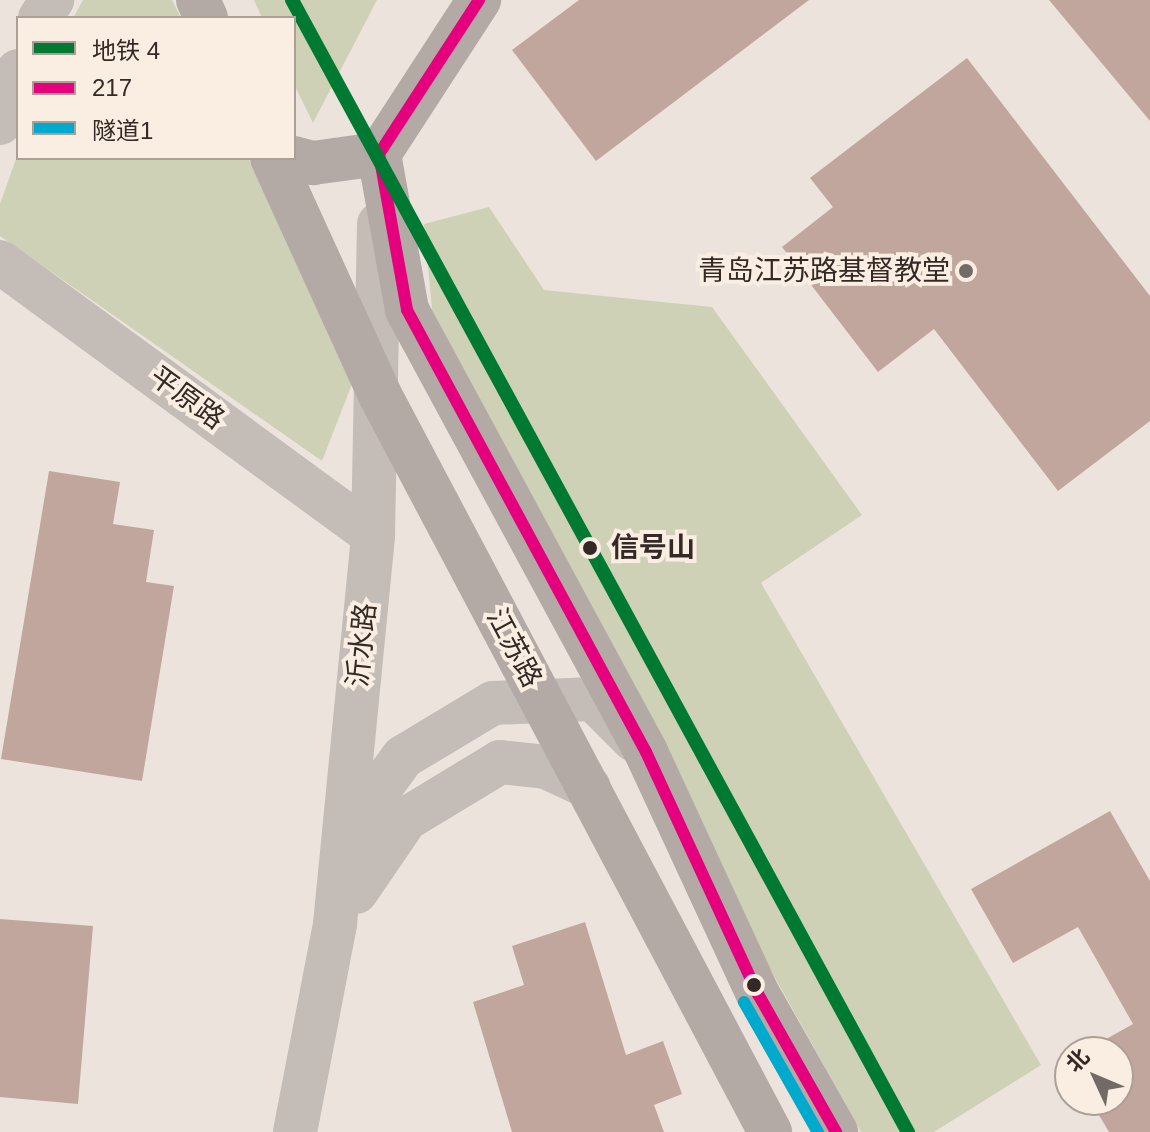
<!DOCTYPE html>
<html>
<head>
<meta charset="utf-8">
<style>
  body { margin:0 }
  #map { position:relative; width:1150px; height:1132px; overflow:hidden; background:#ece4dc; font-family:Helvetica,"Noto Sans SC",sans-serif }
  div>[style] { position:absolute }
  .green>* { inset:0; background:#ced1b6 }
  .building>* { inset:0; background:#c1a69d }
  .minor>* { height:44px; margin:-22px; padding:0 22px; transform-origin:22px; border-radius:22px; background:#c4bcb6 }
  .major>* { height:44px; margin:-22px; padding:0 22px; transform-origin:22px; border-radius:22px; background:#b3aaa5 }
  .bus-1>* { height:12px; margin:-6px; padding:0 6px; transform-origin:6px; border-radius:6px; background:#e5007d }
  .bus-2>* { height:12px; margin:-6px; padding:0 6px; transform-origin:6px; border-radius:6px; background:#00a9ce }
  .metro-1>* { height:14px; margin:-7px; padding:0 7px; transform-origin:7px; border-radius:7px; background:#007a33 }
  .dots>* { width:22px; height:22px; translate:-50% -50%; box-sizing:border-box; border:4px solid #faeee2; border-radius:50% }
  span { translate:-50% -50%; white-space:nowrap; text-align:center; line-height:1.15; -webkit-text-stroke:8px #faeee2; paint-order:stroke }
  .poi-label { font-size:28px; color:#342925 }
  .right { translate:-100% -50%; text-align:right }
  .street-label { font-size:28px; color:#342925 }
  .stop-label { font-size:28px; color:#342925; font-weight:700 }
  .left { translate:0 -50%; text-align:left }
  .legend { position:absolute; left:16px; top:16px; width:280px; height:144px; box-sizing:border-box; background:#faeee2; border:2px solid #ab9f96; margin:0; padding:10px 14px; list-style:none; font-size:24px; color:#342925 }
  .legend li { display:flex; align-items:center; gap:16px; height:40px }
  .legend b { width:40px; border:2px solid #ab9f96 }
  .north { position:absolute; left:1054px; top:1036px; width:80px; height:80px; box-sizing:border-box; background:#faeee2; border:2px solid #ab9f96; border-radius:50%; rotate:314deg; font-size:22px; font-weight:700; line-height:32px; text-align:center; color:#342925 }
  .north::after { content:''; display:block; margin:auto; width:28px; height:36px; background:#746a65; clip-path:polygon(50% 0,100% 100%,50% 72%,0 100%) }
</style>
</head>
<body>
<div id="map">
  <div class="green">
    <i style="clip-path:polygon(83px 0,172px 0,181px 18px,73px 18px)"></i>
    <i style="clip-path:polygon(254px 0,377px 0,313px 123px,294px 84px,294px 18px,262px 18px)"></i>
    <i style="clip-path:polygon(18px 153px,248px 158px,354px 379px,322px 461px,0 236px,0 204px)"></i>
    <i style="clip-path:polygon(489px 207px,544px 290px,712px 307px,862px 515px,761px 583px,1041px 1065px,934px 1132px,861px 1132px,438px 373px,424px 224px)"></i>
  </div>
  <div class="building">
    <i style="clip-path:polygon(579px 0,809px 0,596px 161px,512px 50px)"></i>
    <i style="clip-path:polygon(1049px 0,1150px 0,1150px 121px)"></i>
    <i style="clip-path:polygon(967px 58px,1150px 296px,1150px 421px,1058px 491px,934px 329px,878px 372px,782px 247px,833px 207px,810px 178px)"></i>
    <i style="clip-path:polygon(49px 471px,120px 482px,113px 524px,154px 530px,146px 582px,174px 586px,142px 781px,1px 759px)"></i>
    <i style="clip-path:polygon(1110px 811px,1150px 881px,1150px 1132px,1109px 1132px,1090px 1100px,1118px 1100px,1118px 1052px,1083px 1052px,1133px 1024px,1078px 927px,1013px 963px,971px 889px)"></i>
    <i style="clip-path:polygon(0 919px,93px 926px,78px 1104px,0 1097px)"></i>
    <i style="clip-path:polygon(585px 922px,626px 1055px,663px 1041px,682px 1094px,654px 1105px,664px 1132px,512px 1132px,473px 1002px,524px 985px,512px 946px)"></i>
  </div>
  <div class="minor">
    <i style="left:40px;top:18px;width:22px;rotate:-56deg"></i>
    <i style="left:0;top:123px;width:55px;rotate:-70.9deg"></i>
    <i style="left:0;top:262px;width:462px;rotate:36.2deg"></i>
    <i style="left:357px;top:845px;width:41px;rotate:-74.6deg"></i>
    <i style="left:368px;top:805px;width:59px;rotate:-53.9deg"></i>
    <i style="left:403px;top:757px;width:105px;rotate:-31deg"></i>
    <i style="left:493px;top:703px;width:100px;rotate:-2.3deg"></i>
    <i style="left:593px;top:699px;width:58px;rotate:45deg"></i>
    <i style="left:356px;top:892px;width:88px;rotate:-55.6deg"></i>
    <i style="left:406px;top:819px;width:110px;rotate:-31.2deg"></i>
    <i style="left:500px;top:762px;width:46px;rotate:6.2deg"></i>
    <i style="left:546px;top:767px;width:47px;rotate:24.9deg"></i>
    <i style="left:295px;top:1132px;width:212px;rotate:-79.1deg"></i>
    <i style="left:335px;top:924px;width:391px;rotate:-84.4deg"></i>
    <i style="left:373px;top:535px;width:311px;rotate:-88.9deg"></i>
  </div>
  <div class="major">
    <i style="left:198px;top:0;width:20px;rotate:66deg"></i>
    <i style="left:379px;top:154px;width:158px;rotate:79.8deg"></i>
    <i style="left:407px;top:310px;width:502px;rotate:61.6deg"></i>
    <i style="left:646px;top:752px;width:267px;rotate:65.2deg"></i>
    <i style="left:758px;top:994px;width:159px;rotate:60.5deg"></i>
    <i style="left:379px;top:154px;width:184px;rotate:-57deg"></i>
    <i style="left:272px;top:158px;width:260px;rotate:65.5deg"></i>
    <i style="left:380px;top:395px;width:834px;rotate:62.11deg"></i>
    <i style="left:294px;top:158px;width:20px;rotate:15deg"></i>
    <i style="left:313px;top:163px;width:67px;rotate:-7.8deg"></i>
  </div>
  <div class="bus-1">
    <i style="left:479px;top:0;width:184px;rotate:123deg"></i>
    <i style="left:379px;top:154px;width:158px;rotate:79.8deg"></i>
    <i style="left:407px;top:310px;width:502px;rotate:61.6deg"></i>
    <i style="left:646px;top:752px;width:267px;rotate:65.2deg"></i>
    <i style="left:758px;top:994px;width:159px;rotate:60.5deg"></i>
  </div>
  <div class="bus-2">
    <i style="left:744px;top:1002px;width:150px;rotate:60.4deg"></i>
  </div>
  <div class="metro-1">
    <i style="left:292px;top:0;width:1289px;rotate:61.45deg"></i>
  </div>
  <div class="dots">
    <i style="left:966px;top:271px;background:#746a65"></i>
    <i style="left:590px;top:548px;background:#342925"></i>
    <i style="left:754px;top:985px;background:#342925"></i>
  </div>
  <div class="poi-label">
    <span class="right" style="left:950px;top:271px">青岛江苏路基督教堂</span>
  </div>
  <div class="street-label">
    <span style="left:187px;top:398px;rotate:36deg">平原路</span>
    <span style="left:362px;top:645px;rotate:-84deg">沂水路</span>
    <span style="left:514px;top:648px;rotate:62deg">江苏路</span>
  </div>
  <div class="stop-label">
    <span class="left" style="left:611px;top:548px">信号山</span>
  </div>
  <ul class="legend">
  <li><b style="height:10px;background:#007a33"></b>地铁 4</li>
  <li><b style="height:10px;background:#e5007d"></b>217</li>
  <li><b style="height:10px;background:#00a9ce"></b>隧道1</li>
  </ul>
  <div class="north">北</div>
</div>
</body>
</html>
